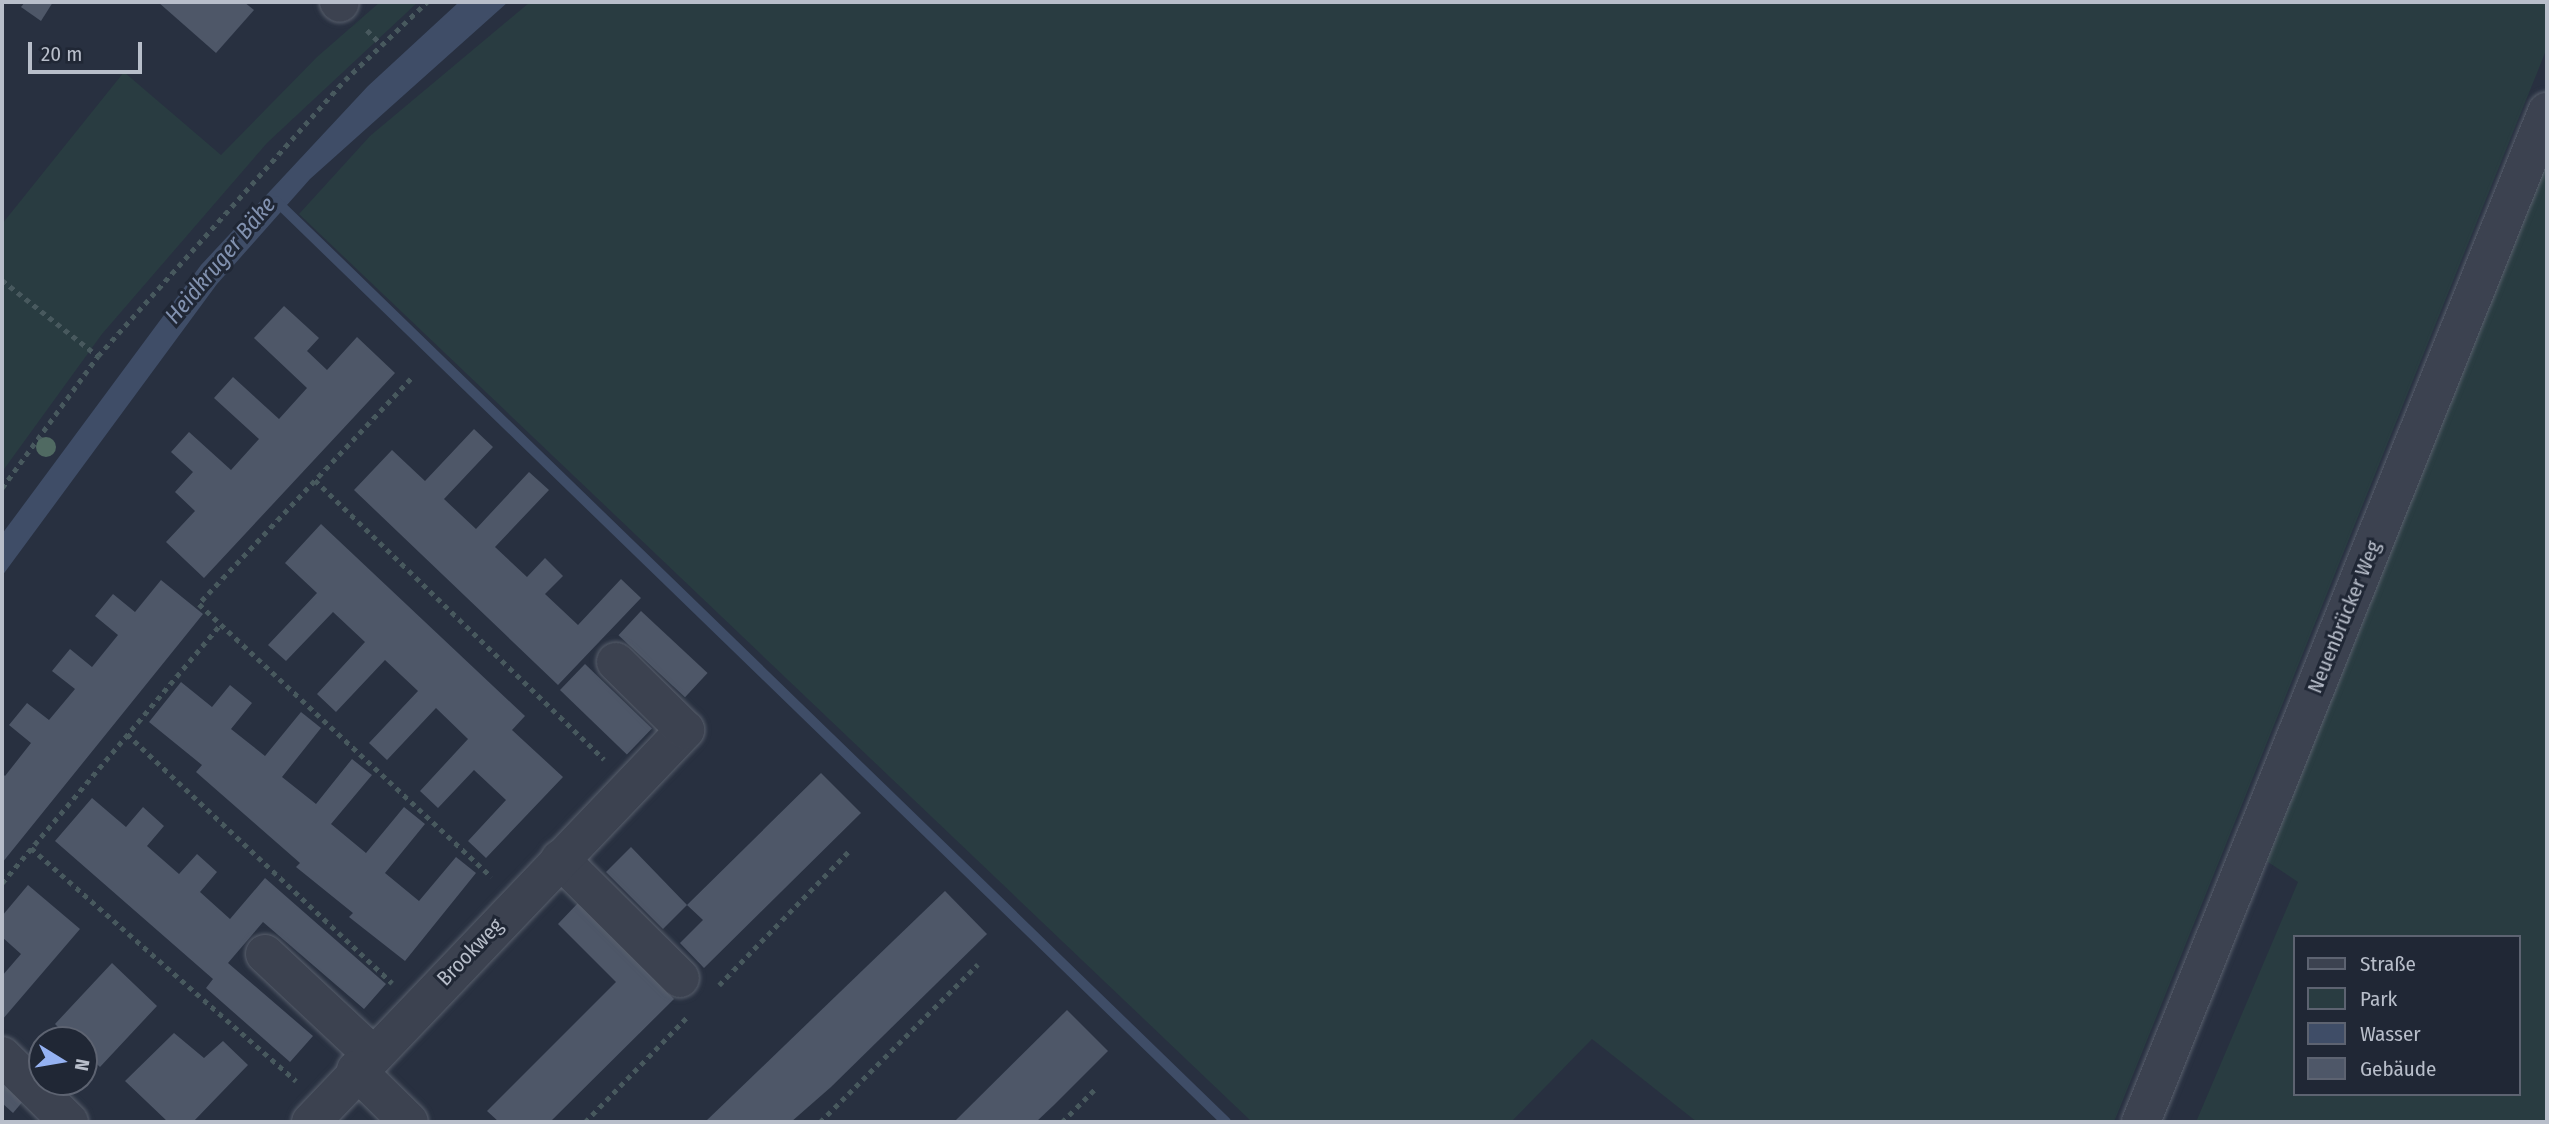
<!DOCTYPE html>
<html>
<head>
<meta charset="utf-8">
<style>
  body { margin:0 }
  #map { position:relative; width:2549px; height:1124px; overflow:hidden; background:#283040; font-family:"Fira Sans Condensed",sans-serif }
  div>[style] { position:absolute }
  .green>* { inset:0; background:#293c41 }
  .water>* { inset:0; background:#3f4d67 }
  .stream>* { height:10px; margin:-5px; padding:0 5px; transform-origin:5px; border-radius:5px; background:#3f4d67 }
  .building>* { inset:0; background:#4e5768; transform-origin:0 0 }
  .path>* { height:4.5px; margin-top:-2.25px; transform-origin:0; background:repeating-linear-gradient(90deg,#48595e 0 5px,transparent 0 10px) }
  .roads { filter:drop-shadow(0 0 2px #59606d) drop-shadow(0 0 2px #59606d) }
  .minor>* { height:38px; margin:-19px; padding:0 19px; transform-origin:19px; border-radius:19px; background:#3c4250 }
  .trees>* { width:20px; height:20px; margin:-10px; border-radius:50%; background:#506a62 }
  span { translate:-50% -50%; white-space:nowrap; text-align:center; line-height:1.15; -webkit-text-stroke:6px #202735; paint-order:stroke }
  .street-label { font-size:21px; color:#b8beca }
  .water-label { font-size:23px; color:#8292b0; font-style:italic }
  .frame { position:absolute; inset:0; border:4px solid #b8beca; pointer-events:none }
  .legend { position:absolute; left:2293px; top:935px; width:228px; height:161px; box-sizing:border-box; background:#202735; border:2px solid #5d6371; margin:0; padding:9px 12px; list-style:none; font-size:21px; color:#b8beca }
  .legend li { display:flex; align-items:center; gap:14px; height:35px }
  .legend b { width:35px; border:2px solid #5d6371 }
  .north { position:absolute; left:28px; top:1026px; width:70px; height:70px; box-sizing:border-box; background:#202735; border:2px solid #5d6371; border-radius:50%; rotate:101deg; font-size:19px; font-weight:700; line-height:28px; text-align:center; color:#b8beca }
  .north::after { content:''; display:block; margin:auto; width:24px; height:32px; background:#95b2f2; clip-path:polygon(50% 0,100% 100%,50% 72%,0 100%) }
  .scale { position:absolute; left:28px; top:42px; width:114px; height:32px; box-sizing:border-box; border:4px solid #b8beca; border-top:0; padding-left:9px; font-size:21px; line-height:24px; white-space:nowrap; color:#b8beca; -webkit-text-stroke:5px #202735; paint-order:stroke }
</style>
</head>
<body>
<div id="map">
  <div class="green">
    <i style="clip-path:polygon(380px 2px,418px 2px,267px 143px,102px 334px,2px 472px,2px 224px,124px 72px,221px 155px,317px 57px)"></i>
    <i style="clip-path:polygon(530px 2px,2547px 2px,2547px 48px,2114px 1122px,1697px 1122px,1592px 1039px,1511px 1122px,1252px 1122px,299px 214px,370px 136px)"></i>
    <i style="clip-path:polygon(evenodd,2547px 151px,2547px 1122px,2196px 1122px,2298px 882px,2262px 858px,2547px 151px,2295px 937px,2519px 937px,2519px 1094px,2295px 1094px,2295px 937px)"></i>
  </div>
  <div class="water">
    <i style="clip-path:polygon(459px 2px,508px 2px,310px 179px,217px 284px,2px 576px,2px 534px,201px 265px,368px 86px)"></i>
  </div>
  <div class="stream">
    <i style="left:276px;top:201px;width:1323px;rotate:44.11deg"></i>
  </div>
  <div class="building">
    <i style="clip-path:polygon(25px 2px,53px 2px,41px 21px,21px 7px)"></i>
    <i style="clip-path:polygon(158px 2px,244px 2px,254px 10px,216px 53px)"></i>
    <i style="clip-path:polygon(284px 306px,319px 338px,307px 351px,327px 370px,357px 337px,395px 373px,204px 578px,166px 542px,195px 511px,175px 492px,193px 472px,171px 452px,189px 432px,231px 470px,259px 439px,214px 398px,233px 377px,279px 419px,307px 388px,254px 338px)"></i>
    <i style="clip-path:polygon(474px 429px,493px 447px,444px 499px,476px 529px,529px 472px,549px 490px,495px 547px,527px 577px,545px 558px,563px 576px,545px 594px,578px 625px,621px 579px,641px 598px,558px 685px,354px 490px,392px 450px,425px 481px)"></i>
    <i style="clip-path:polygon(321px 524px,525px 716px,512px 730px,563px 777px,486px 858px,468px 841px,506px 800px,474px 770px,438px 808px,420px 791px,468px 739px,436px 708px,387px 760px,369px 743px,418px 691px,385px 660px,336px 712px,317px 694px,365px 642px,333px 612px,286px 661px,268px 645px,317px 593px,285px 563px)"></i>
    <i style="clip-path:polygon(161px 580px,203px 614px,2px 863px,2px 773px,5px 776px,31px 743px,9px 725px,27px 703px,49px 720px,75px 689px,52px 671px,70px 649px,92px 667px,118px 635px,95px 616px,113px 594px,135px 612px)"></i>
    <i style="left:641px;top:611px;width:91px;height:33px;rotate:43deg"></i>
    <i style="left:585px;top:664px;width:93px;height:36px;rotate:44deg"></i>
    <i style="clip-path:polygon(181px 682px,212px 707px,230px 685px,252px 703px,231px 729px,265px 756px,301px 712px,321px 728px,282px 777px,316px 804px,352px 759px,372px 775px,331px 824px,366px 853px,404px 807px,425px 824px,385px 873px,419px 901px,456px 857px,476px 873px,405px 961px,349px 917px,353px 913px,296px 867px,300px 863px,196px 772px,202px 765px,149px 722px)"></i>
    <i style="clip-path:polygon(821px 773px,861px 813px,704px 968px,680px 943px,703px 920px,687px 905px,663px 929px,606px 872px,631px 847px,687px 905px)"></i>
    <i style="clip-path:polygon(92px 798px,126px 827px,143px 807px,164px 826px,147px 846px,179px 874px,197px 854px,217px 872px,200px 892px,230px 919px,265px 878px,386px 984px,364px 1009px,263px 922px,228px 963px,313px 1036px,290px 1062px,206px 988px,213px 979px,55px 841px)"></i>
    <i style="clip-path:polygon(28px 885px,80px 929px,2px 1020px,2px 976px,21px 954px,2px 937px,2px 916px)"></i>
    <i style="clip-path:polygon(945px 891px,987px 934px,831px 1087px,791px 1122px,705px 1122px)"></i>
    <i style="clip-path:polygon(578px 903px,674px 999px,550px 1122px,499px 1122px,487px 1111px,616px 982px,558px 924px)"></i>
    <i style="clip-path:polygon(112px 963px,157px 1006px,100px 1067px,84px 1052px,84px 1040px,71px 1040px,55px 1024px)"></i>
    <i style="clip-path:polygon(1067px 1010px,1108px 1051px,1054px 1105px,1036px 1122px,954px 1122px)"></i>
    <i style="clip-path:polygon(174px 1033px,204px 1058px,223px 1041px,248px 1065px,193px 1122px,168px 1122px,125px 1081px)"></i>
    <i style="clip-path:polygon(2px 1080px,24px 1100px,13px 1113px,2px 1103px)"></i>
  </div>
  <div class="path">
    <i style="left:367px;top:30px;width:20px;rotate:45deg"></i>
    <i style="left:2px;top:280px;width:122px;rotate:38.4deg"></i>
    <i style="left:411px;top:379px;width:309px;rotate:133.3deg"></i>
    <i style="left:199px;top:604px;width:400px;rotate:43deg"></i>
    <i style="left:315px;top:480px;width:402px;rotate:44deg"></i>
    <i style="left:2px;top:488px;width:163px;rotate:-54deg"></i>
    <i style="left:98px;top:356px;width:370px;rotate:-48.2deg"></i>
    <i style="left:345px;top:80px;width:113px;rotate:-43.6deg"></i>
    <i style="left:127px;top:734px;width:364px;rotate:43.2deg"></i>
    <i style="left:31px;top:848px;width:353px;rotate:41.3deg"></i>
    <i style="left:2px;top:883px;width:339px;rotate:-49.8deg"></i>
    <i style="left:719px;top:985px;width:188px;rotate:-45.9deg"></i>
    <i style="left:585px;top:1122px;width:148px;rotate:-45.8deg"></i>
    <i style="left:820px;top:1122px;width:223px;rotate:-45deg"></i>
    <i style="left:1062px;top:1122px;width:49px;rotate:-45deg"></i>
  </div>
  <div class="roads">
    <div class="minor">
      <i style="left:339px;top:2px;width:1px;rotate:45deg"></i>
      <i style="left:560px;top:859px;width:169px;rotate:44.8deg"></i>
      <i style="left:265px;top:954px;width:146px;rotate:43.1deg"></i>
      <i style="left:2px;top:1056px;width:94px;rotate:44.6deg"></i>
      <i style="left:356px;top:1070px;width:74px;rotate:44.5deg"></i>
      <i style="left:311px;top:1122px;width:542px;rotate:-46.35deg"></i>
      <i style="left:685px;top:730px;width:97px;rotate:-135.4deg"></i>
      <i style="left:2141px;top:1122px;width:1089px;rotate:-68.1deg"></i>
    </div>
  </div>
  <div class="trees">
    <i style="left:46px;top:447px"></i>
  </div>
  <div class="street-label">
    <span style="left:2344px;top:617px;rotate:-68deg">Neuenbrücker Weg</span>
    <span style="left:470px;top:952px;rotate:-46deg">Brookweg</span>
  </div>
  <div class="water-label">
    <span style="left:220px;top:260px;rotate:-50deg">Heidkruger Bäke</span>
  </div>
  <div class="frame"></div>
  <ul class="legend">
  <li><b style="height:9px;background:#3c4250"></b>Straße</li>
  <li><b style="height:19px;background:#293c41"></b>Park</li>
  <li><b style="height:19px;background:#3f4d67"></b>Wasser</li>
  <li><b style="height:19px;background:#4e5768"></b>Gebäude</li>
  </ul>
  <div class="north">N</div>
  <div class="scale">20 m</div>
</div>
</body>
</html>
